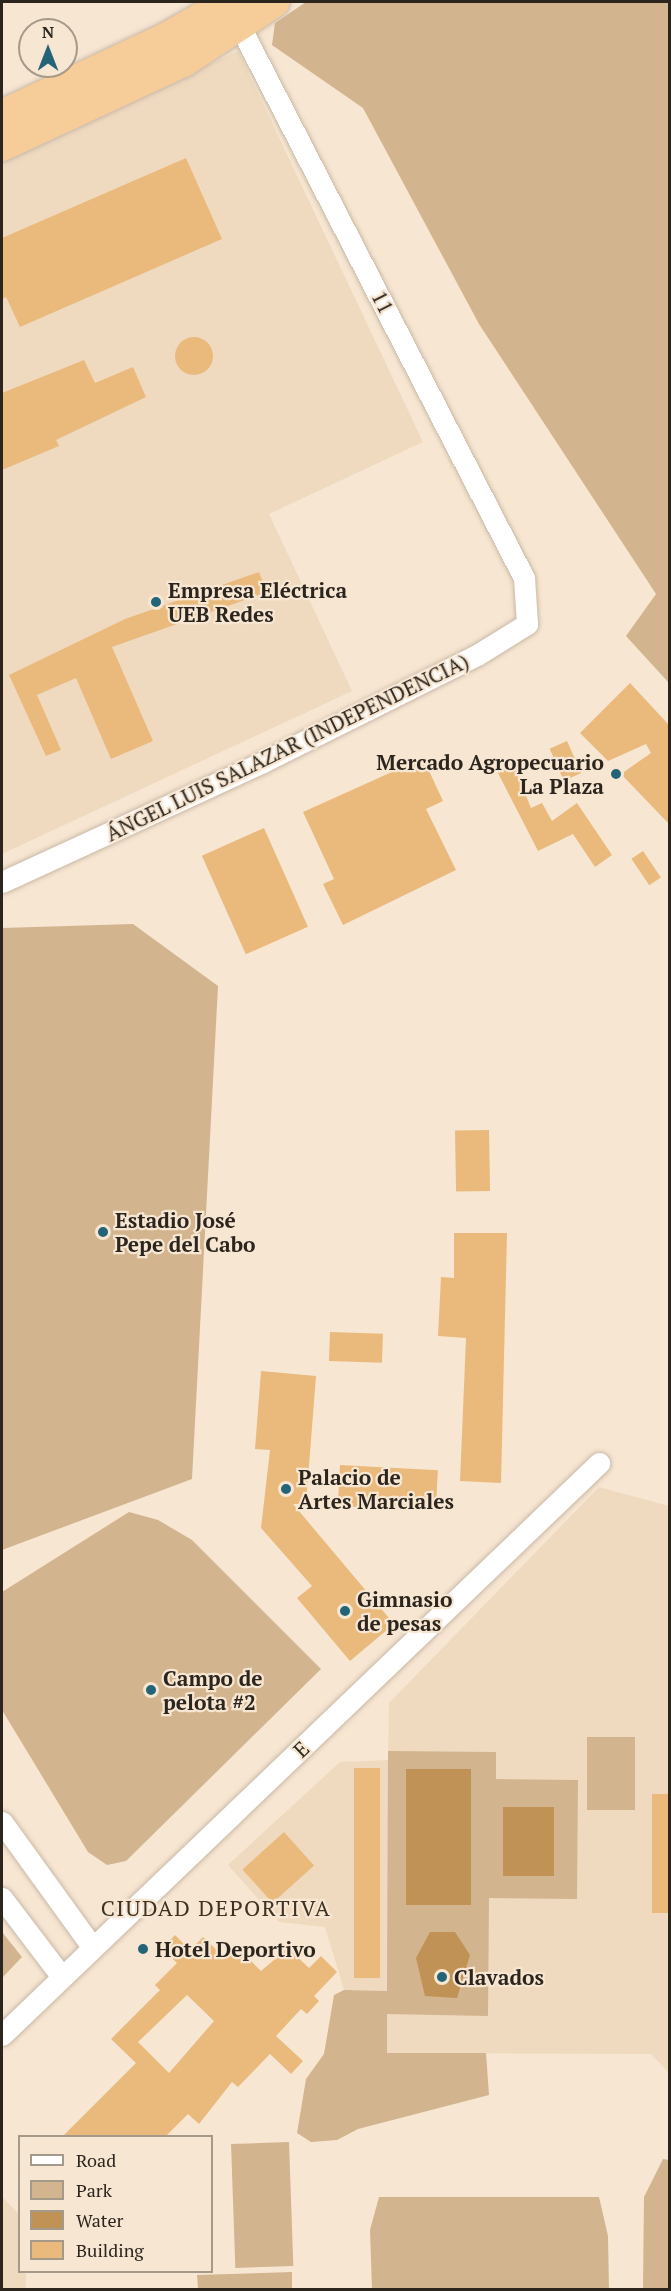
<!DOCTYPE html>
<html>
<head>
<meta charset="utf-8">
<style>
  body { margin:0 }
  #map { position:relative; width:671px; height:2291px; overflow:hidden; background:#f7e6d2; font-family:"PT Serif",serif }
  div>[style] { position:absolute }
  .built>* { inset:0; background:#efdac0 }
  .green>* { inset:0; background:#d2b48e; transform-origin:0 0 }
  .water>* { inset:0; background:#c09255; transform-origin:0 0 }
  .building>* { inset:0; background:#eaba7d; transform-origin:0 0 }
  .round { border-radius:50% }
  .roads { filter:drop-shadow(0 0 2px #c9b9a6) drop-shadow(0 0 2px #c9b9a6) }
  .minor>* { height:21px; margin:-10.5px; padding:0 10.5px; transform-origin:10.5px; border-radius:10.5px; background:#fff }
  .highway>* { height:32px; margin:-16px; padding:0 16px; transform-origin:16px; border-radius:16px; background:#f6cc99 }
  .dots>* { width:16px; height:16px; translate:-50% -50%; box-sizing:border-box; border:3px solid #f7e6d2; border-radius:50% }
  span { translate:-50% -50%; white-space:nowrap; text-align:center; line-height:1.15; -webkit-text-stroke:4.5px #f7e6d2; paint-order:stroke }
  .street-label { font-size:21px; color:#2b251e }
  .poi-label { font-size:21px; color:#2b251e; font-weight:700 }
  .left { translate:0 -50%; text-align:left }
  .right { translate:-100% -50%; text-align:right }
  .neighbourhood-label { font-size:22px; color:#3f3222; letter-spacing:1.5px }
  .frame { position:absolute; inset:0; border:3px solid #2b251e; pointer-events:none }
  .legend { position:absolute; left:18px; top:2135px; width:195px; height:138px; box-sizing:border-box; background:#f7e6d2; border:2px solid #a5998a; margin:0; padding:8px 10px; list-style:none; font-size:18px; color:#2b251e }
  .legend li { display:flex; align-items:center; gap:12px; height:30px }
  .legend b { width:30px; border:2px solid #a5998a }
  .north { position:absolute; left:18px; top:18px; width:60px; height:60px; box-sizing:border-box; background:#f7e6d2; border:2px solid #a5998a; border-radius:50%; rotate:0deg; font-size:16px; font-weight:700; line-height:24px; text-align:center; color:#2b251e }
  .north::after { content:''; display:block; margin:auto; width:21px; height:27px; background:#236478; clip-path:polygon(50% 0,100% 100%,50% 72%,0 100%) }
</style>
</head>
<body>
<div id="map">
  <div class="built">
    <i style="clip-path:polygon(238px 51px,423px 442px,269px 514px,352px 691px,2px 854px,2px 161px)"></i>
    <i style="clip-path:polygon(599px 1487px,669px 1506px,669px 2073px,651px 2054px,387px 2053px,387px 1991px,344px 1990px,325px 1927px,279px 1922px,228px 1865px,340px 1762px,388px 1760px,389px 1703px)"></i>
    <i style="clip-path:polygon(2px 2197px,19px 2214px,20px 2272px,26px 2272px,26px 2289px,2px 2289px)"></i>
  </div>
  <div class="green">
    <i style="clip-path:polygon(306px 2px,669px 2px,669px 683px,626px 636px,656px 594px,479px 324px,363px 108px,272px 45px,275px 23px)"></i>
    <i style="clip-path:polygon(133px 924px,218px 986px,192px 1479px,2px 1550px,2px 928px)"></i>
    <i style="clip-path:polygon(129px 1512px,158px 1520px,192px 1540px,321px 1669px,126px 1861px,107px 1865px,88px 1852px,2px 1710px,2px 1592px)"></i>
    <i style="left:587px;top:1737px;width:48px;height:73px"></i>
    <i style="clip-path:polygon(388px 1751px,496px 1752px,496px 1779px,578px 1780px,577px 1899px,489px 1898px,488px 2016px,387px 2014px,387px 2053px,486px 2053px,489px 2095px,358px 2129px,337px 2140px,311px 2142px,297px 2133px,306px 2079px,324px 2054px,334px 1995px,344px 1990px,387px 1991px)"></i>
    <i style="clip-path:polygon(2px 1932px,22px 1957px,2px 1978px)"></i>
    <i style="left:289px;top:2142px;width:124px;height:58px;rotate:88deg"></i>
    <i style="clip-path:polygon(663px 2159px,669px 2160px,669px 2289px,643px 2289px,644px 2197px)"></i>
    <i style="clip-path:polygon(379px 2197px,599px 2197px,608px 2236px,609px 2289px,372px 2289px,370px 2230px)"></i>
    <i style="clip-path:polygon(292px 2272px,292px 2289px,198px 2289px,197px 2275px)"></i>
  </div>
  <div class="water">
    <i style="left:406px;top:1769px;width:65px;height:136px"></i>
    <i style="left:503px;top:1807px;width:51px;height:69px"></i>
    <i style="clip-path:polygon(430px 1932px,455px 1932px,470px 1955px,457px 1998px,425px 1996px,416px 1958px)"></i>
  </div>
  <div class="building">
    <i style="clip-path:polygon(186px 158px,222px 239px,20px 327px,6px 297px,2px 299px,2px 238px)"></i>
    <i class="round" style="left:175px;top:337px;width:38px;height:38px"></i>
    <i style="clip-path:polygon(84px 360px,95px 383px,133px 367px,146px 397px,56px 440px,59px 446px,2px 470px,2px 393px)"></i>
    <i style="clip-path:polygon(259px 572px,267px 592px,112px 647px,153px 741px,111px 759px,76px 678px,37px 695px,61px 750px,46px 756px,9px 675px,125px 619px)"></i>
    <i style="clip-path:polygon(630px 683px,669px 725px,669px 824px,621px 774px,651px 753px,646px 744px,608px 761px,580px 733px)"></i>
    <i style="left:567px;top:741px;width:35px;height:19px;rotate:66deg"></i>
    <i style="clip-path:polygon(423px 758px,443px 801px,426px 809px,456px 870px,343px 925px,323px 884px,334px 879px,303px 812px)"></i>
    <i style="clip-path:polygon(514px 766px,531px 808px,542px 803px,552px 821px,577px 803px,612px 855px,595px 867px,573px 834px,538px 851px,498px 773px)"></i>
    <i style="left:264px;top:828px;width:108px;height:68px;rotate:66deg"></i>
    <i style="left:643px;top:851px;width:32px;height:14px;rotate:56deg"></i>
    <i style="left:489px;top:1130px;width:61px;height:34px;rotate:89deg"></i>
    <i style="clip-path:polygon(454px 1233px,507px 1233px,501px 1483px,460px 1481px,466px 1338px,438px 1336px,441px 1277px,454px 1278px)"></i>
    <i style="left:330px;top:1332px;width:53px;height:29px;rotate:2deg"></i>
    <i style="clip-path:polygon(261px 1371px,316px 1376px,306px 1504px,293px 1504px,394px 1624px,350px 1661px,297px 1598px,312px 1586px,261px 1528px,270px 1450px,255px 1449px)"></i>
    <i style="left:340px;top:1465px;width:98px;height:41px;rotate:3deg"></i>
    <i style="left:354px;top:1768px;width:26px;height:210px"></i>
    <i style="left:652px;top:1794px;width:17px;height:119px"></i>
    <i style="left:284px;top:1832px;width:45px;height:56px;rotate:48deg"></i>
    <i style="clip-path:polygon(evenodd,175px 1935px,190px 1950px,203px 1937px,225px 1958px,236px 1946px,261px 1971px,288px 1948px,309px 1968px,321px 1956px,337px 1972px,314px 1996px,319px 2001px,307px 2014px,301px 2009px,276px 2036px,303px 2061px,291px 2074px,270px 2054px,238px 2087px,232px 2082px,199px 2124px,188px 2114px,166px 2136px,63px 2136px,136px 2063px,111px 2039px,160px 1990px,155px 1985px,177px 1963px,162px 1948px,175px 1935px,187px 1995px,214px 2021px,169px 2073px,138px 2042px,187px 1995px)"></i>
  </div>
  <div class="roads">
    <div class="minor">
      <i style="left:2px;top:882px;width:287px;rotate:-24.7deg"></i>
      <i style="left:263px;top:762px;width:239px;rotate:-26.6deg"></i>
      <i style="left:477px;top:655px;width:59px;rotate:-31.8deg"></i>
      <i style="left:527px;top:624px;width:46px;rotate:-93.7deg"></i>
      <i style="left:524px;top:578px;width:633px;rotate:-117.25deg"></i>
      <i style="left:2px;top:1822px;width:155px;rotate:54.2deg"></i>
      <i style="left:2px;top:1898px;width:99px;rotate:52.8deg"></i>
      <i style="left:2px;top:2035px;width:827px;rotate:-43.77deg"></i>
    </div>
    <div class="highway">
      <i style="left:2px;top:116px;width:181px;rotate:-25.2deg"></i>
      <i style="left:166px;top:39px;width:75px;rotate:-29.6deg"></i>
      <i style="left:2px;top:145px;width:200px;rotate:-24.9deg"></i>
      <i style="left:183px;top:61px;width:108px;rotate:-33.2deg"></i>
    </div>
  </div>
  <div class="dots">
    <i style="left:156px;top:602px;background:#236478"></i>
    <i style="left:616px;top:774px;background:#236478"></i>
    <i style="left:103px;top:1232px;background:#236478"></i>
    <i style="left:286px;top:1489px;background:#236478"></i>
    <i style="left:345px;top:1611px;background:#236478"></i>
    <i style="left:151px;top:1690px;background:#236478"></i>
    <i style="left:143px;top:1949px;background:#236478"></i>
    <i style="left:442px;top:1977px;background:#236478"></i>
  </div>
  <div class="street-label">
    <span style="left:383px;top:302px;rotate:63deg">11</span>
    <span style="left:287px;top:747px;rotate:-26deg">ÁNGEL LUIS SALAZAR (INDEPENDENCIA)</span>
    <span style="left:301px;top:1749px;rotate:-44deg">E</span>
  </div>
  <div class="poi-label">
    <span class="left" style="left:168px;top:602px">Empresa Eléctrica<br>UEB Redes</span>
    <span class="right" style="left:604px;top:774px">Mercado Agropecuario<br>La Plaza</span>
    <span class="left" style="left:115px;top:1232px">Estadio José<br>Pepe del Cabo</span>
    <span class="left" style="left:298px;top:1489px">Palacio de<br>Artes Marciales</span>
    <span class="left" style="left:357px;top:1611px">Gimnasio<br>de pesas</span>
    <span class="left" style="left:163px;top:1690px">Campo de<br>pelota #2</span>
    <span class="left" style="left:155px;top:1949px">Hotel Deportivo</span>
    <span class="left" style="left:454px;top:1977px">Clavados</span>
  </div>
  <div class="neighbourhood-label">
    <span style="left:216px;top:1908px">CIUDAD DEPORTIVA</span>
  </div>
  <div class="frame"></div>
  <ul class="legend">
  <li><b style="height:8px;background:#fff"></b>Road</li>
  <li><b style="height:16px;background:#d2b48e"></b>Park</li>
  <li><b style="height:16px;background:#c09255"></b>Water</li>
  <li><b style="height:16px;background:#eaba7d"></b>Building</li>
  </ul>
  <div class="north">N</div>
</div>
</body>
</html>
